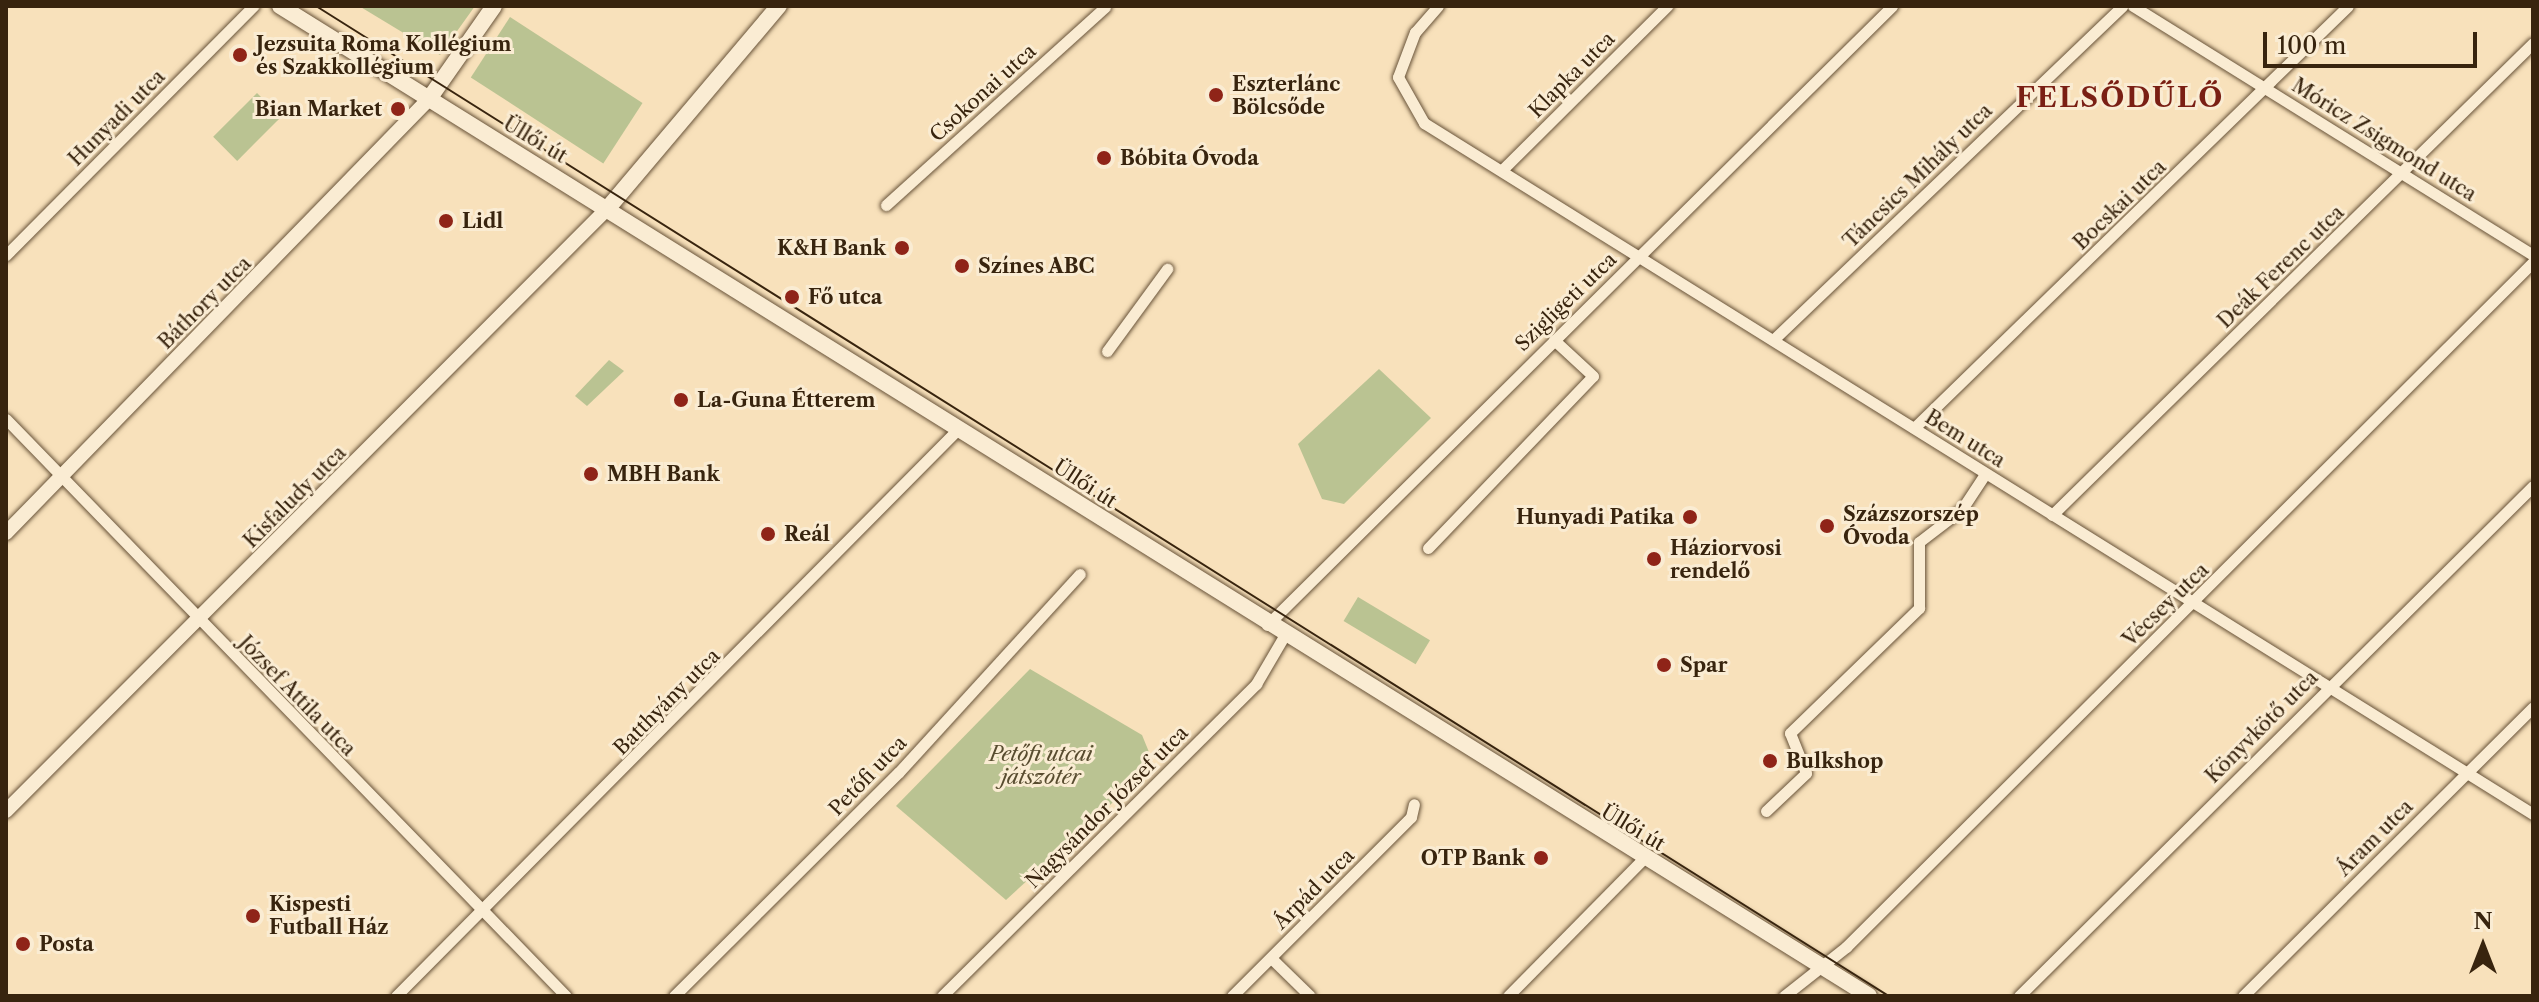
<!DOCTYPE html>
<html>
<head>
<meta charset="utf-8">
<style>
  body { margin:0 }
  #map { position:relative; width:2539px; height:1002px; overflow:hidden; background:#f8e1bb; font-family:"Libre Caslon Text",serif }
  div>[style] { position:absolute }
  .green>* { inset:0; background:#bac392; transform-origin:0 0 }
  .roads { filter:drop-shadow(0 0 2px #685339) drop-shadow(0 0 2px #685339) }
  .minor>* { height:11px; margin:-5.5px; padding:0 5.5px; transform-origin:5.5px; border-radius:5.5px; background:#faecd3 }
  .tertiary>* { height:14px; margin:-7px; padding:0 7px; transform-origin:7px; border-radius:7px; background:#faecd3 }
  .secondary>* { height:16px; margin:-8px; padding:0 8px; transform-origin:8px; border-radius:8px; background:#faecd3 }
  .tram>* { height:2px; margin:-1px; padding:0 1px; transform-origin:1px; border-radius:1px; background:#38240e }
  .dots>* { width:22px; height:22px; translate:-50% -50%; box-sizing:border-box; border:4px solid #faecd3; border-radius:50% }
  span { translate:-50% -50%; white-space:nowrap; text-align:center; line-height:1.15; -webkit-text-stroke:6px #faecd3; paint-order:stroke }
  .poi-label { font-size:20px; color:#38240e; font-weight:700 }
  .left { translate:0 -50%; text-align:left }
  .right { translate:-100% -50%; text-align:right }
  .street-label { font-size:20px; color:#38240e }
  .park-label { font-size:20px; color:#584c2f; font-style:italic }
  .district-label { font-size:28px; color:#7a1f14; font-weight:700; letter-spacing:2px }
  .frame { position:absolute; inset:0; border:8px solid #38240e; pointer-events:none }
  .north { position:absolute; left:2443px; top:906px; width:80px; height:80px; -webkit-text-stroke:6px #faecd3; paint-order:stroke; rotate:0deg; font-size:22px; font-weight:700; line-height:32px; text-align:center; color:#38240e }
  .north::after { content:''; display:block; margin:auto; width:28px; height:36px; background:#38240e; clip-path:polygon(50% 0,100% 100%,50% 72%,0 100%) }
  .scale { position:absolute; left:2263px; top:32px; width:214px; height:36px; box-sizing:border-box; border:4px solid #38240e; border-top:0; padding-left:10px; font-size:24px; line-height:28px; white-space:nowrap; color:#38240e; -webkit-text-stroke:6px #faecd3; paint-order:stroke }
</style>
</head>
<body>
<div id="map">
  <div class="green">
    <i style="clip-path:polygon(359px 6px,475px 6px,440px 55px)"></i>
    <i style="left:510px;top:17px;width:158px;height:72px;rotate:33deg"></i>
    <i style="left:257px;top:93px;width:34px;height:62px;rotate:45deg"></i>
    <i style="clip-path:polygon(609px 360px,624px 371px,587px 406px,575px 396px)"></i>
    <i style="clip-path:polygon(1379px 369px,1431px 418px,1344px 504px,1322px 499px,1298px 444px)"></i>
    <i style="left:1358px;top:597px;width:84px;height:28px;rotate:31deg"></i>
    <i style="clip-path:polygon(1030px 669px,1142px 735px,1151px 757px,1146px 772px,1006px 900px,896px 806px)"></i>
  </div>
  <div class="roads">
    <div class="minor">
      <i style="left:1438px;top:6px;width:35px;rotate:131deg"></i>
      <i style="left:1415px;top:32px;width:48px;rotate:110.7deg"></i>
      <i style="left:1398px;top:77px;width:53px;rotate:60.5deg"></i>
      <i style="left:1424px;top:123px;width:1307px;rotate:31.93deg"></i>
      <i style="left:2133px;top:6px;width:471px;rotate:31.9deg"></i>
      <i style="left:1502px;top:170px;width:233px;rotate:-44.8deg"></i>
      <i style="left:886px;top:205px;width:295px;rotate:-42.1deg"></i>
      <i style="left:6px;top:255px;width:351px;rotate:-45.2deg"></i>
      <i style="left:1773px;top:340px;width:483px;rotate:-43.7deg"></i>
      <i style="left:1107px;top:351px;width:102px;rotate:-53.8deg"></i>
      <i style="left:6px;top:419px;width:804px;rotate:45.86deg"></i>
      <i style="left:1914px;top:428px;width:605px;rotate:-44.2deg"></i>
      <i style="left:2052px;top:515px;width:674px;rotate:-44.46deg"></i>
      <i style="left:1428px;top:548px;width:238px;rotate:-46.2deg"></i>
      <i style="left:1593px;top:376px;width:53px;rotate:-137.3deg"></i>
      <i style="left:1267px;top:625px;width:880px;rotate:-44.72deg"></i>
      <i style="left:1766px;top:811px;width:55px;rotate:-43.5deg"></i>
      <i style="left:1806px;top:773px;width:43px;rotate:-111.8deg"></i>
      <i style="left:1790px;top:733px;width:180px;rotate:-44.1deg"></i>
      <i style="left:1919px;top:608px;width:66px;rotate:-90deg"></i>
      <i style="left:1919px;top:542px;width:54px;rotate:-37.5deg"></i>
      <i style="left:1962px;top:509px;width:42px;rotate:-56.7deg"></i>
      <i style="left:1271px;top:958px;width:54px;rotate:44.3deg"></i>
      <i style="left:396px;top:996px;width:800px;rotate:-45.25deg"></i>
      <i style="left:674px;top:996px;width:317px;rotate:-44.9deg"></i>
      <i style="left:899px;top:772px;width:268px;rotate:-47.6deg"></i>
      <i style="left:942px;top:996px;width:443px;rotate:-44.8deg"></i>
      <i style="left:1256px;top:684px;width:56px;rotate:-59.7deg"></i>
      <i style="left:1232px;top:996px;width:253px;rotate:-45deg"></i>
      <i style="left:1411px;top:817px;width:13px;rotate:-77deg"></i>
      <i style="left:1508px;top:996px;width:194px;rotate:-45.4deg"></i>
      <i style="left:1784px;top:996px;width:79px;rotate:-38.3deg"></i>
      <i style="left:1846px;top:947px;width:970px;rotate:-44.92deg"></i>
      <i style="left:2019px;top:996px;width:724px;rotate:-44.78deg"></i>
      <i style="left:2243px;top:996px;width:409px;rotate:-44.9deg"></i>
    </div>
    <div class="tertiary">
      <i style="left:6px;top:533px;width:606px;rotate:-45.74deg"></i>
      <i style="left:6px;top:811px;width:852px;rotate:-45.05deg"></i>
    </div>
    <div class="secondary">
      <i style="left:280px;top:6px;width:1872px;rotate:31.92deg"></i>
      <i style="left:429px;top:99px;width:113px;rotate:-55deg"></i>
      <i style="left:608px;top:208px;width:265px;rotate:-49.8deg"></i>
    </div>
  </div>
  <div class="tram">
    <i style="left:316px;top:6px;width:1859px;rotate:32.19deg"></i>
  </div>
  <div class="dots">
    <i style="left:240px;top:55px;background:#8f2418"></i>
    <i style="left:1216px;top:95px;background:#8f2418"></i>
    <i style="left:398px;top:109px;background:#8f2418"></i>
    <i style="left:1104px;top:158px;background:#8f2418"></i>
    <i style="left:446px;top:221px;background:#8f2418"></i>
    <i style="left:902px;top:248px;background:#8f2418"></i>
    <i style="left:962px;top:266px;background:#8f2418"></i>
    <i style="left:792px;top:297px;background:#8f2418"></i>
    <i style="left:681px;top:400px;background:#8f2418"></i>
    <i style="left:591px;top:474px;background:#8f2418"></i>
    <i style="left:1690px;top:517px;background:#8f2418"></i>
    <i style="left:1827px;top:526px;background:#8f2418"></i>
    <i style="left:768px;top:534px;background:#8f2418"></i>
    <i style="left:1654px;top:559px;background:#8f2418"></i>
    <i style="left:1664px;top:665px;background:#8f2418"></i>
    <i style="left:1770px;top:761px;background:#8f2418"></i>
    <i style="left:1541px;top:858px;background:#8f2418"></i>
    <i style="left:253px;top:916px;background:#8f2418"></i>
    <i style="left:23px;top:944px;background:#8f2418"></i>
  </div>
  <div class="poi-label">
    <span class="left" style="left:256px;top:56px">Jezsuita Roma Kollégium<br>és Szakkollégium</span>
    <span class="left" style="left:1232px;top:96px">Eszterlánc<br>Bölcsőde</span>
    <span class="right" style="left:382px;top:109px">Bian Market</span>
    <span class="left" style="left:1120px;top:158px">Bóbita Óvoda</span>
    <span class="left" style="left:462px;top:221px">Lidl</span>
    <span class="right" style="left:886px;top:248px">K&amp;H Bank</span>
    <span class="left" style="left:978px;top:266px">Színes ABC</span>
    <span class="left" style="left:808px;top:297px">Fő utca</span>
    <span class="left" style="left:697px;top:400px">La-Guna Étterem</span>
    <span class="left" style="left:607px;top:474px">MBH Bank</span>
    <span class="left" style="left:1843px;top:526px">Százszorszép<br>Óvoda</span>
    <span class="right" style="left:1674px;top:517px">Hunyadi Patika</span>
    <span class="left" style="left:784px;top:534px">Reál</span>
    <span class="left" style="left:1670px;top:560px">Háziorvosi<br>rendelő</span>
    <span class="left" style="left:1680px;top:665px">Spar</span>
    <span class="left" style="left:1786px;top:761px">Bulkshop</span>
    <span class="right" style="left:1525px;top:858px">OTP Bank</span>
    <span class="left" style="left:269px;top:916px">Kispesti<br>Futball Ház</span>
    <span class="left" style="left:39px;top:944px">Posta</span>
  </div>
  <div class="street-label">
    <span style="left:1572px;top:75px;rotate:-45deg">Klapka utca</span>
    <span style="left:983px;top:93px;rotate:-42deg">Csokonai utca</span>
    <span style="left:117px;top:118px;rotate:-45deg">Hunyadi utca</span>
    <span style="left:535px;top:140px;rotate:31deg">Üllői út</span>
    <span style="left:2384px;top:140px;rotate:32deg">Móricz Zsigmond utca</span>
    <span style="left:1918px;top:176px;rotate:-44deg">Táncsics Mihály utca</span>
    <span style="left:2120px;top:205px;rotate:-44deg">Bocskai utca</span>
    <span style="left:2281px;top:267px;rotate:-44deg">Deák Ferenc utca</span>
    <span style="left:1566px;top:302px;rotate:-44deg">Szigligeti utca</span>
    <span style="left:205px;top:303px;rotate:-45deg">Báthory utca</span>
    <span style="left:1965px;top:439px;rotate:32deg">Bem utca</span>
    <span style="left:1085px;top:484px;rotate:33deg">Üllői út</span>
    <span style="left:295px;top:497px;rotate:-45deg">Kisfaludy utca</span>
    <span style="left:2166px;top:605px;rotate:-44deg">Vécsey utca</span>
    <span style="left:297px;top:696px;rotate:46deg">József Attila utca</span>
    <span style="left:667px;top:702px;rotate:-45deg">Batthyány utca</span>
    <span style="left:2262px;top:727px;rotate:-45deg">Könyvkötő utca</span>
    <span style="left:868px;top:776px;rotate:-46deg">Petőfi utca</span>
    <span style="left:1107px;top:807px;rotate:-45deg">Nagysándor József utca</span>
    <span style="left:1633px;top:828px;rotate:31deg">Üllői út</span>
    <span style="left:2375px;top:838px;rotate:-45deg">Áram utca</span>
    <span style="left:1314px;top:889px;rotate:-45deg">Árpád utca</span>
  </div>
  <div class="park-label">
    <span style="left:1041px;top:766px">Petőfi utcai<br>játszótér</span>
  </div>
  <div class="district-label">
    <span style="left:2120px;top:97px">FELSŐDŰLŐ</span>
  </div>
  <div class="frame"></div>
  <div class="north">N</div>
  <div class="scale">100 m</div>
</div>
</body>
</html>
